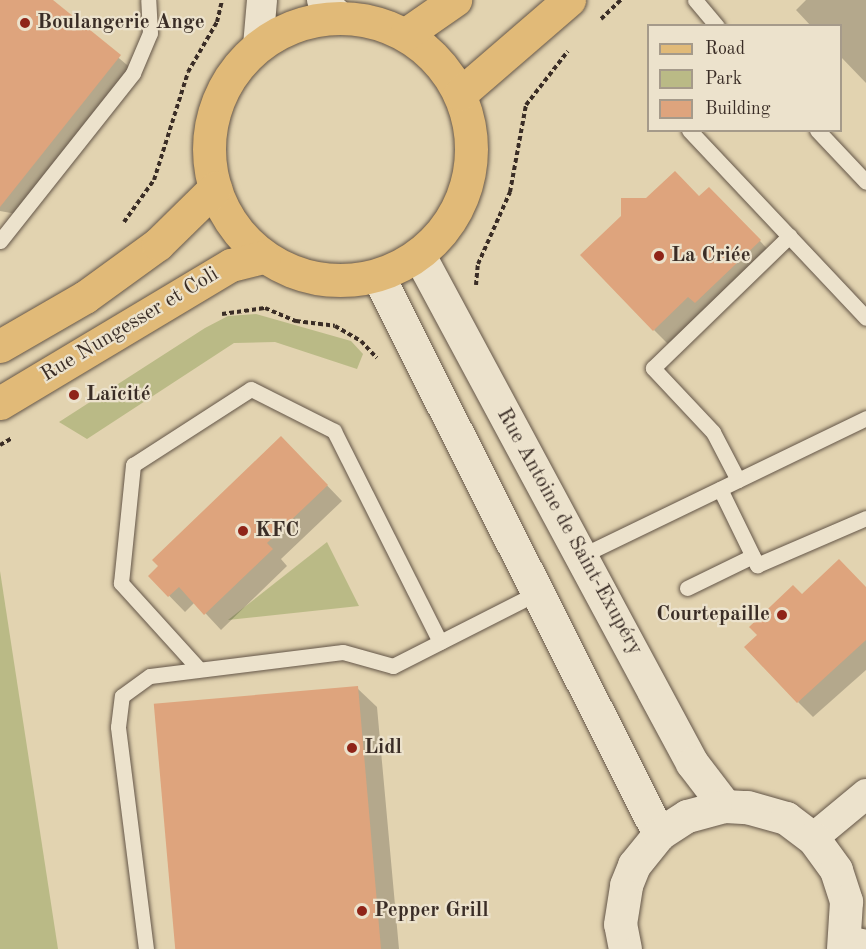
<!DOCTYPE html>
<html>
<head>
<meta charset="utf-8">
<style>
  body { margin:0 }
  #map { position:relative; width:866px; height:949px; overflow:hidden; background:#e2d3b0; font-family:"Old Standard TT",serif }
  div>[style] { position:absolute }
  .green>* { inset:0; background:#baba86 }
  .shadow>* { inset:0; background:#0003 }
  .building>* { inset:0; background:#dea47d; transform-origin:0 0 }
  .path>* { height:4px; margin-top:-2px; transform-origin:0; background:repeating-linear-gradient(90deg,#3a2d26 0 4.5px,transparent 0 7.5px) }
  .roads { filter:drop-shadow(0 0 2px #645648) drop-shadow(0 0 2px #645648) }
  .lane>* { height:15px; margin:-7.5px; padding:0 7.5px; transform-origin:7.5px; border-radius:7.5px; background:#ece2cc }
  .street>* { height:30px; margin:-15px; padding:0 15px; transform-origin:15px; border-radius:15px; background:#ece2cc }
  .secondary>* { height:33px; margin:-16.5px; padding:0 16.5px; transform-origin:16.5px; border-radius:16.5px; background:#ece2cc }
  .primary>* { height:33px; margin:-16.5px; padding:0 16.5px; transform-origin:16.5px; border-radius:16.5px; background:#e1ba78 }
  .primary>.ring { margin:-16.5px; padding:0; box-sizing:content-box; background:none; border:33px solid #e1ba78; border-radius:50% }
  .dots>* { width:16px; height:16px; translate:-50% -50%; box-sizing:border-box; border:3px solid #ece2cc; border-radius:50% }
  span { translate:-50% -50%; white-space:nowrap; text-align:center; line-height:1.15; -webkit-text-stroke:4.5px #ece2cc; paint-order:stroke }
  .poi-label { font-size:21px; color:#3a2d26; font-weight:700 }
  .left { translate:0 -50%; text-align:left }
  .right { translate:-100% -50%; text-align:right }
  .street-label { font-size:21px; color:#3a2d26 }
  .legend { position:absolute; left:647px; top:24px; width:195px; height:108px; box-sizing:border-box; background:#ece2cc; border:2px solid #a59a8a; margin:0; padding:8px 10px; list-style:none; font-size:18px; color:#3a2d26 }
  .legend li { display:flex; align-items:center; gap:12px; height:30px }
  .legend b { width:30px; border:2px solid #a59a8a }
</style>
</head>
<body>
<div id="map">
  <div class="green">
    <i style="clip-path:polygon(256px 314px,351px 341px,363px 354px,357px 369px,275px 342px,234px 343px,87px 439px,59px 422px,205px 328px,228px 316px)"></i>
    <i style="clip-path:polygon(327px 542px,359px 606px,228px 620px)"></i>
    <i style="clip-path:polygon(0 571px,58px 949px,0 949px)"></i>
  </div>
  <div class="shadow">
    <i style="clip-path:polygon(0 0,50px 0,139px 75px,27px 216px,0 211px)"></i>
    <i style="clip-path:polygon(806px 0,866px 0,866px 83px,840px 56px,840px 26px,811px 26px,796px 10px)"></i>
    <i style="clip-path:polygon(699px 198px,725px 204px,775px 257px,669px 345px,654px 330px)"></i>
    <i style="clip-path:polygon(296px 453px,342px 501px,281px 559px,287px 566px,221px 630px,195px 602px,185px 612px,150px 576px)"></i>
    <i style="clip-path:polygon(866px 588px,866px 670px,813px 717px,798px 702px)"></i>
    <i style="clip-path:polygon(357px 688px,377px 707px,399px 949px,180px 949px)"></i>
  </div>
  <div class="building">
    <i style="clip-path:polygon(0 0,53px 0,121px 55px,0 207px)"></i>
    <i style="clip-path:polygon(675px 171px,699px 196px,709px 187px,761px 240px,695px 303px,688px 297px,653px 331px,580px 255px,621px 216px,621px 198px,646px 198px)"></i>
    <i style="clip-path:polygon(281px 436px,328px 485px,267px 543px,273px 549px,204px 615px,179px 587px,168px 597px,148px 576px,158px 566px,152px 560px)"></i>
    <i style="clip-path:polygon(839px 559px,866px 587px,866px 640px,797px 703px,744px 647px,757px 635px,749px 627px,793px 585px,802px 594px)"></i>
    <i style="left:358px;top:686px;width:264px;height:205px;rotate:85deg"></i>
  </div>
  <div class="path">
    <i style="left:601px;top:19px;width:28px;rotate:-44deg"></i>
    <i style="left:124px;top:222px;width:52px;rotate:-54.5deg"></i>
    <i style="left:154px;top:180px;width:113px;rotate:-72.5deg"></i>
    <i style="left:188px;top:72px;width:58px;rotate:-59.9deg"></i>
    <i style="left:217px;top:22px;width:23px;rotate:-77deg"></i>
    <i style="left:476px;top:285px;width:21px;rotate:-85deg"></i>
    <i style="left:478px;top:264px;width:79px;rotate:-66deg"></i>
    <i style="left:510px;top:192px;width:88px;rotate:-79.6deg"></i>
    <i style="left:526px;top:105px;width:68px;rotate:-52.1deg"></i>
    <i style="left:222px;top:314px;width:43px;rotate:-7.9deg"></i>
    <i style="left:265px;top:308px;width:34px;rotate:23deg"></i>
    <i style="left:296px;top:321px;width:39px;rotate:7deg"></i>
    <i style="left:335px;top:326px;width:30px;rotate:30deg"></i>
    <i style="left:361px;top:341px;width:23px;rotate:47deg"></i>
    <i style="left:0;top:445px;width:14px;rotate:-30deg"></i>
  </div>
  <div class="roads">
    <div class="lane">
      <i style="left:695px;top:0;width:34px;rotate:50deg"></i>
      <i style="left:689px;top:130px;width:258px;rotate:46.7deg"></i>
      <i style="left:817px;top:130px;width:71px;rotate:46.7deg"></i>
      <i style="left:0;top:241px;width:214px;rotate:-51.6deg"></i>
      <i style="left:133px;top:73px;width:43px;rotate:-67deg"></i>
      <i style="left:150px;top:33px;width:33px;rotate:-93deg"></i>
      <i style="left:738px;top:480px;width:54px;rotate:-117.5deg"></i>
      <i style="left:713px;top:432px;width:88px;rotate:-133.2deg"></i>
      <i style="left:653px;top:368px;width:190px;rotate:-44.1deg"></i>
      <i style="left:720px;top:489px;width:85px;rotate:64deg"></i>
      <i style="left:757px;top:565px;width:119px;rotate:-23.3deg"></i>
      <i style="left:581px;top:556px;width:317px;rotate:-25.8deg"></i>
      <i style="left:687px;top:588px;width:73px;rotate:-25.9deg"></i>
      <i style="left:198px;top:668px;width:115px;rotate:-132.2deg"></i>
      <i style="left:121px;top:583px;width:119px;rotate:-84.2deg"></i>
      <i style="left:133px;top:465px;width:140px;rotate:-32.8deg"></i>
      <i style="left:251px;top:389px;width:93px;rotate:26.8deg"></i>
      <i style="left:334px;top:431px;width:236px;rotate:63.3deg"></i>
      <i style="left:146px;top:949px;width:224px;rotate:-97.2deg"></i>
      <i style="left:118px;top:727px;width:31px;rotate:-83deg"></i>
      <i style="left:122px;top:696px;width:34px;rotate:-36deg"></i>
      <i style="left:150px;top:676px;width:194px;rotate:-7.1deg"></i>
      <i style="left:343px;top:652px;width:52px;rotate:15.6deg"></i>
      <i style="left:393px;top:666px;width:164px;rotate:-26.9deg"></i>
    </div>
    <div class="street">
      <i style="left:322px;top:0;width:23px;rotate:43deg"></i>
      <i style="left:258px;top:46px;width:46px;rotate:-85deg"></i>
      <i style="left:813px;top:838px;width:69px;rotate:-39.7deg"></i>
      <i style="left:846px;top:941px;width:20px;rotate:11deg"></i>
    </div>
    <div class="secondary">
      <i style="left:419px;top:255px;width:577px;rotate:61.75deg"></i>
      <i style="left:692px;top:763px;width:54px;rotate:52.5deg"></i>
      <i style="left:378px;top:276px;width:625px;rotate:63.27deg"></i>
      <i style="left:625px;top:949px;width:25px;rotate:-101deg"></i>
      <i style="left:620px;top:924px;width:39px;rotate:-81deg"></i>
      <i style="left:626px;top:885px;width:22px;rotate:-68deg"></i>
      <i style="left:634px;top:865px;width:40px;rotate:-51deg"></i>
      <i style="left:659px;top:834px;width:33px;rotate:-33deg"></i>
      <i style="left:687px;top:816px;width:39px;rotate:-15deg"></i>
      <i style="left:725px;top:806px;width:22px;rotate:3deg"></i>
      <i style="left:747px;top:807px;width:41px;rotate:15.8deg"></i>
      <i style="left:786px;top:818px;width:34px;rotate:37deg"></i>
      <i style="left:813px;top:838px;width:39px;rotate:54deg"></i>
      <i style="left:836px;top:870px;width:33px;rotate:72deg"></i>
      <i style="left:846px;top:901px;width:48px;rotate:93.6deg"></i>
    </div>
    <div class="primary">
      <i class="ring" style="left:209px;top:18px;width:229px;height:229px"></i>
      <i style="left:406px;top:34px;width:60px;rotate:-34.8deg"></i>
      <i style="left:460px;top:94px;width:144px;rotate:-40.8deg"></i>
      <i style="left:0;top:346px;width:98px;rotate:-30deg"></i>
      <i style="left:85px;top:297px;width:90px;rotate:-36deg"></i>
      <i style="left:158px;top:244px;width:80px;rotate:-44.5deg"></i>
      <i style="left:0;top:403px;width:269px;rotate:-30.9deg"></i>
      <i style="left:231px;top:265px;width:34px;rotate:-14deg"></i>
    </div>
  </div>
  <div class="dots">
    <i style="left:25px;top:23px;background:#8f2418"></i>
    <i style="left:659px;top:256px;background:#8f2418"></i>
    <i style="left:74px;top:395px;background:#8f2418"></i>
    <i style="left:243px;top:531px;background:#8f2418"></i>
    <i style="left:782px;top:615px;background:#8f2418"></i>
    <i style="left:352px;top:748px;background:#8f2418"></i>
    <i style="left:362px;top:911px;background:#8f2418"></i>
  </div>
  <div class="poi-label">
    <span class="left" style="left:37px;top:23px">Boulangerie Ange</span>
    <span class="left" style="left:671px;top:256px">La Criée</span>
    <span class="left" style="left:86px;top:395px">Laïcité</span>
    <span class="left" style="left:255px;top:531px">KFC</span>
    <span class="right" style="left:770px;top:615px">Courtepaille</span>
    <span class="left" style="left:364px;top:748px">Lidl</span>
    <span class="left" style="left:374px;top:911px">Pepper Grill</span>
  </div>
  <div class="street-label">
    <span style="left:130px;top:325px;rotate:-31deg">Rue Nungesser et Coli</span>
    <span style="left:569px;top:532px;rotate:61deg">Rue Antoine de Saint-Exupéry</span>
  </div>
  <ul class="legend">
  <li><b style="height:8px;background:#e1ba78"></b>Road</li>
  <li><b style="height:16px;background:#baba86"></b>Park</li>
  <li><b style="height:16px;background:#dea47d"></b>Building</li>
  </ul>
</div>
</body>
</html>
